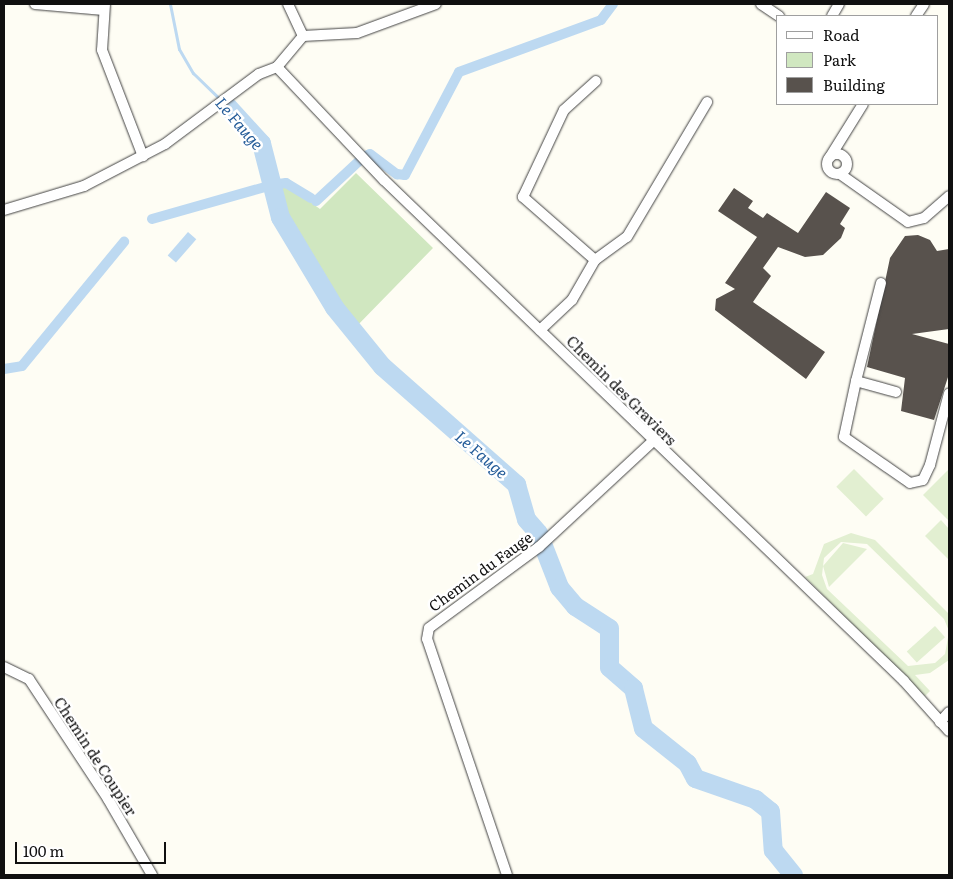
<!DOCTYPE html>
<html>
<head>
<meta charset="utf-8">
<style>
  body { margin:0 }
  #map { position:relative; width:953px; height:879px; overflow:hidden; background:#fefdf4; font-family:Literata,serif }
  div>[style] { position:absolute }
  .green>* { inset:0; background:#d0e7c0 }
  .pitch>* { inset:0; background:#e2efd1; transform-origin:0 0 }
  .water>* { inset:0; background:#bdd9f1; transform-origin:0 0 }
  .stream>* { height:3px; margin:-1.5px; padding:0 1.5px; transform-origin:1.5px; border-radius:1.5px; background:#bdd9f1 }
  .canal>* { height:10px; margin:-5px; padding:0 5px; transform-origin:5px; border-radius:5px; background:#bdd9f1 }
  .river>* { height:19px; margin:-9.5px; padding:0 9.5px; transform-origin:9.5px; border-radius:9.5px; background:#bdd9f1 }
  .building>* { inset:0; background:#58524d }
  .roads { filter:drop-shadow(0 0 1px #434343) drop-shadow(0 0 1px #434343) }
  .minor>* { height:10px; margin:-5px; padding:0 5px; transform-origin:5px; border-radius:5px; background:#fff }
  .minor>.ring { margin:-5px; padding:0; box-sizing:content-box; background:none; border:10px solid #fff; border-radius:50% }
  span { translate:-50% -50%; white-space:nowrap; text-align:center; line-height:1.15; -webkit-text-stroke:5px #fff; paint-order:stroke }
  .street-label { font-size:15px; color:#101010 }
  .water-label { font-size:16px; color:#235b98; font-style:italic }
  .frame { position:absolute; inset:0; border:5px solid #101010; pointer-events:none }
  .legend { position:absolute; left:776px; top:15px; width:162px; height:90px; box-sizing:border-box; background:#fff; border:1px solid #9f9f9f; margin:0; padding:6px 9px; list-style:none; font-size:15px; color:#101010 }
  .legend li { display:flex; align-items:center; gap:10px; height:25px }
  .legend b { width:25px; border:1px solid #9f9f9f }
  .scale { position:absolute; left:15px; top:842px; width:151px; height:22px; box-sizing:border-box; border:2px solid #101010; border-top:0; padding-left:6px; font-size:15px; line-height:18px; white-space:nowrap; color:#101010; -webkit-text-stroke:4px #fff; paint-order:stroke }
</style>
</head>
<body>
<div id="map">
  <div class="green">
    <i style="clip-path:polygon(356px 173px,433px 248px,353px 330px,328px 298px,283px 218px,277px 187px,288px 186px,320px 209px)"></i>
  </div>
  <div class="pitch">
    <i style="left:854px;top:469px;width:42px;height:25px;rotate:45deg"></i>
    <i style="clip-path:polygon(949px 469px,949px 521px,923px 495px)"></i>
    <i style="clip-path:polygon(941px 520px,949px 529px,949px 560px,925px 536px)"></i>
    <i style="clip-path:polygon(851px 533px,875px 540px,949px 614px,949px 631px,944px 619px,867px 544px,841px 542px,824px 558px,822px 575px,827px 589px,908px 666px,935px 663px,945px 654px,949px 632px,949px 660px,930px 673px,915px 675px,930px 691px,925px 696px,805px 577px,813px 574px,824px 544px)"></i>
    <i style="clip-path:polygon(843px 543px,867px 549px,829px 587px,823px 566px)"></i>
    <i style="left:935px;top:626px;width:15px;height:38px;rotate:48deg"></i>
  </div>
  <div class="water">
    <i style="left:188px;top:232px;width:11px;height:31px;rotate:41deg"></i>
  </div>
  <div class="stream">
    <i style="left:170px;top:4px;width:46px;rotate:78.7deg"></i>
    <i style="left:179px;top:49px;width:28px;rotate:60deg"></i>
    <i style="left:193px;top:73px;width:49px;rotate:44.2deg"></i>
  </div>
  <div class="canal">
    <i style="left:366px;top:156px;width:4px;rotate:-27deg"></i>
    <i style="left:370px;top:154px;width:34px;rotate:37deg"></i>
    <i style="left:397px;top:174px;width:8px;rotate:7deg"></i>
    <i style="left:405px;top:175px;width:116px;rotate:-62.3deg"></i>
    <i style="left:459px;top:72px;width:151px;rotate:-20.1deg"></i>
    <i style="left:601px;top:20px;width:20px;rotate:-53deg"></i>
    <i style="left:278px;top:184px;width:8px;rotate:-7deg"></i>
    <i style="left:286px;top:183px;width:29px;rotate:31deg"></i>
    <i style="left:316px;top:201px;width:59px;rotate:-42.9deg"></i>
    <i style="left:152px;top:219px;width:125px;rotate:-15.8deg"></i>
    <i style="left:4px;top:369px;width:18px;rotate:-9deg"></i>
    <i style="left:22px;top:366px;width:161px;rotate:-50.6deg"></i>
  </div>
  <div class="river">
    <i style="left:228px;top:107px;width:49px;rotate:47.5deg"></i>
    <i style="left:261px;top:143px;width:76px;rotate:75.6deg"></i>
    <i style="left:280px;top:217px;width:105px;rotate:59deg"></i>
    <i style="left:334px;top:307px;width:76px;rotate:50.9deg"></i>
    <i style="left:382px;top:366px;width:179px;rotate:41.4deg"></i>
    <i style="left:516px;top:484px;width:36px;rotate:74deg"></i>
    <i style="left:526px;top:519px;width:18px;rotate:49deg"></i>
    <i style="left:538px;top:533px;width:58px;rotate:68.7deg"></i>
    <i style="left:559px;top:587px;width:25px;rotate:50deg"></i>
    <i style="left:575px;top:606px;width:40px;rotate:32.9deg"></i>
    <i style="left:609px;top:628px;width:39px;rotate:90deg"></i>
    <i style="left:609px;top:667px;width:32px;rotate:41deg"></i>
    <i style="left:633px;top:688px;width:41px;rotate:76deg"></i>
    <i style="left:643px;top:728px;width:56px;rotate:38.5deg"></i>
    <i style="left:687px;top:763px;width:17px;rotate:62deg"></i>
    <i style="left:695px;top:778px;width:64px;rotate:19.3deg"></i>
    <i style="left:755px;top:799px;width:19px;rotate:39deg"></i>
    <i style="left:770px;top:811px;width:39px;rotate:86deg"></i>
    <i style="left:773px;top:850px;width:32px;rotate:51deg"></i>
  </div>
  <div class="building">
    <i style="clip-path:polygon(734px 188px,753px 201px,748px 208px,763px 218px,767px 213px,798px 233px,826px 192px,850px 208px,840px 224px,845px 228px,841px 238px,823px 255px,805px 257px,778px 247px,763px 268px,771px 276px,753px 302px,825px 352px,806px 379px,715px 310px,716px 299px,735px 289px,725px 283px,757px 237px,718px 211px)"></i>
    <i style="clip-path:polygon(918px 235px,930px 240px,937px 251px,949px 249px,949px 329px,912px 334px,949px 344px,949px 374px,934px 420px,901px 411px,905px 378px,867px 367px,890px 258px,905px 236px)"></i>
  </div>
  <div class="roads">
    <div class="minor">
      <i style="left:35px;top:4px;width:69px;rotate:5deg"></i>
      <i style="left:105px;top:4px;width:46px;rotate:93.7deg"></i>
      <i style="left:102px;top:50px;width:114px;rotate:68.9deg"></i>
      <i style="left:288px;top:4px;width:35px;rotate:65deg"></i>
      <i style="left:761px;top:4px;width:22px;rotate:34deg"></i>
      <i style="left:832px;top:16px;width:14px;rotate:-60deg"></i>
      <i style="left:916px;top:16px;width:14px;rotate:-56deg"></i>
      <i style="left:303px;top:36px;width:54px;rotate:-3.2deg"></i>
      <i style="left:357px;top:33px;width:84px;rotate:-20.2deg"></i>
      <i style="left:277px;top:67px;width:156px;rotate:46.6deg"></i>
      <i style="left:384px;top:180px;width:722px;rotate:43.93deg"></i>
      <i style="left:904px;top:681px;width:67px;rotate:48deg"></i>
      <i class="ring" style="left:827px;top:154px;width:10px;height:10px"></i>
      <i style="left:830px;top:157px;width:62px;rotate:-58.1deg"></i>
      <i style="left:840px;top:174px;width:83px;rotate:35.2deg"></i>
      <i style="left:908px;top:222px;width:16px;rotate:-14deg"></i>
      <i style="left:924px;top:218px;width:33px;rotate:-41deg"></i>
      <i style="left:4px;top:210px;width:84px;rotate:-16.7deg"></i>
      <i style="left:84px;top:186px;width:91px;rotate:-27.4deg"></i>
      <i style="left:165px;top:144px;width:117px;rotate:-36.7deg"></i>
      <i style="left:259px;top:74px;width:19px;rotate:-21deg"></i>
      <i style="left:277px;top:67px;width:40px;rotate:-50deg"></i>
      <i style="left:595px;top:260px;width:96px;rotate:-138.8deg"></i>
      <i style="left:523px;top:197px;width:96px;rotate:-64.8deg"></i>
      <i style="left:564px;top:110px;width:43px;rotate:-42.2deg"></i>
      <i style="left:540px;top:330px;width:44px;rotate:-43.2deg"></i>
      <i style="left:572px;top:300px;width:46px;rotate:-60.1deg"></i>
      <i style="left:595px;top:260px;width:39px;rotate:-36deg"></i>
      <i style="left:627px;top:237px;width:157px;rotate:-59.3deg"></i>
      <i style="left:856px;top:381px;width:101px;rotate:-75.7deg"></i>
      <i style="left:896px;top:392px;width:41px;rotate:-164.6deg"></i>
      <i style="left:856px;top:381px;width:57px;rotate:102.1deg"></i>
      <i style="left:844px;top:437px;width:80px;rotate:34.9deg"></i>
      <i style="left:910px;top:483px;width:13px;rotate:-13deg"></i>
      <i style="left:923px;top:480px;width:17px;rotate:-65deg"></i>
      <i style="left:930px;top:465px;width:74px;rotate:-75.2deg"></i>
      <i style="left:4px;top:667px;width:28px;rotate:26deg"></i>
      <i style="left:29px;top:679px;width:144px;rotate:56.6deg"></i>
      <i style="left:108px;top:799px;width:88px;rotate:59.9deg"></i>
      <i style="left:940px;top:722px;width:13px;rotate:-48deg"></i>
      <i style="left:507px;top:875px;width:249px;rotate:-108.7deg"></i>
      <i style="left:427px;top:639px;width:11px;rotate:-80deg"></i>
      <i style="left:429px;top:628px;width:137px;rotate:-36.4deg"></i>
      <i style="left:539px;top:547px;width:154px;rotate:-42.9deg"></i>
    </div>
  </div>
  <div class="street-label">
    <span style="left:622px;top:390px;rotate:45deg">Chemin des Graviers</span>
    <span style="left:480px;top:571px;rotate:-36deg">Chemin du Fauge</span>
    <span style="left:96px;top:756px;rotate:57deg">Chemin de Coupier</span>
  </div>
  <div class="water-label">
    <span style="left:240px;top:123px;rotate:49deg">Le Fauge</span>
    <span style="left:482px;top:454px;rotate:41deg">Le Fauge</span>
  </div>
  <div class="frame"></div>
  <ul class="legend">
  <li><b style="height:6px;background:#fff"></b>Road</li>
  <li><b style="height:14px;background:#d0e7c0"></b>Park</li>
  <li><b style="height:14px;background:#58524d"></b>Building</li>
  </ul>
  <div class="scale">100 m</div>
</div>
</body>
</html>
